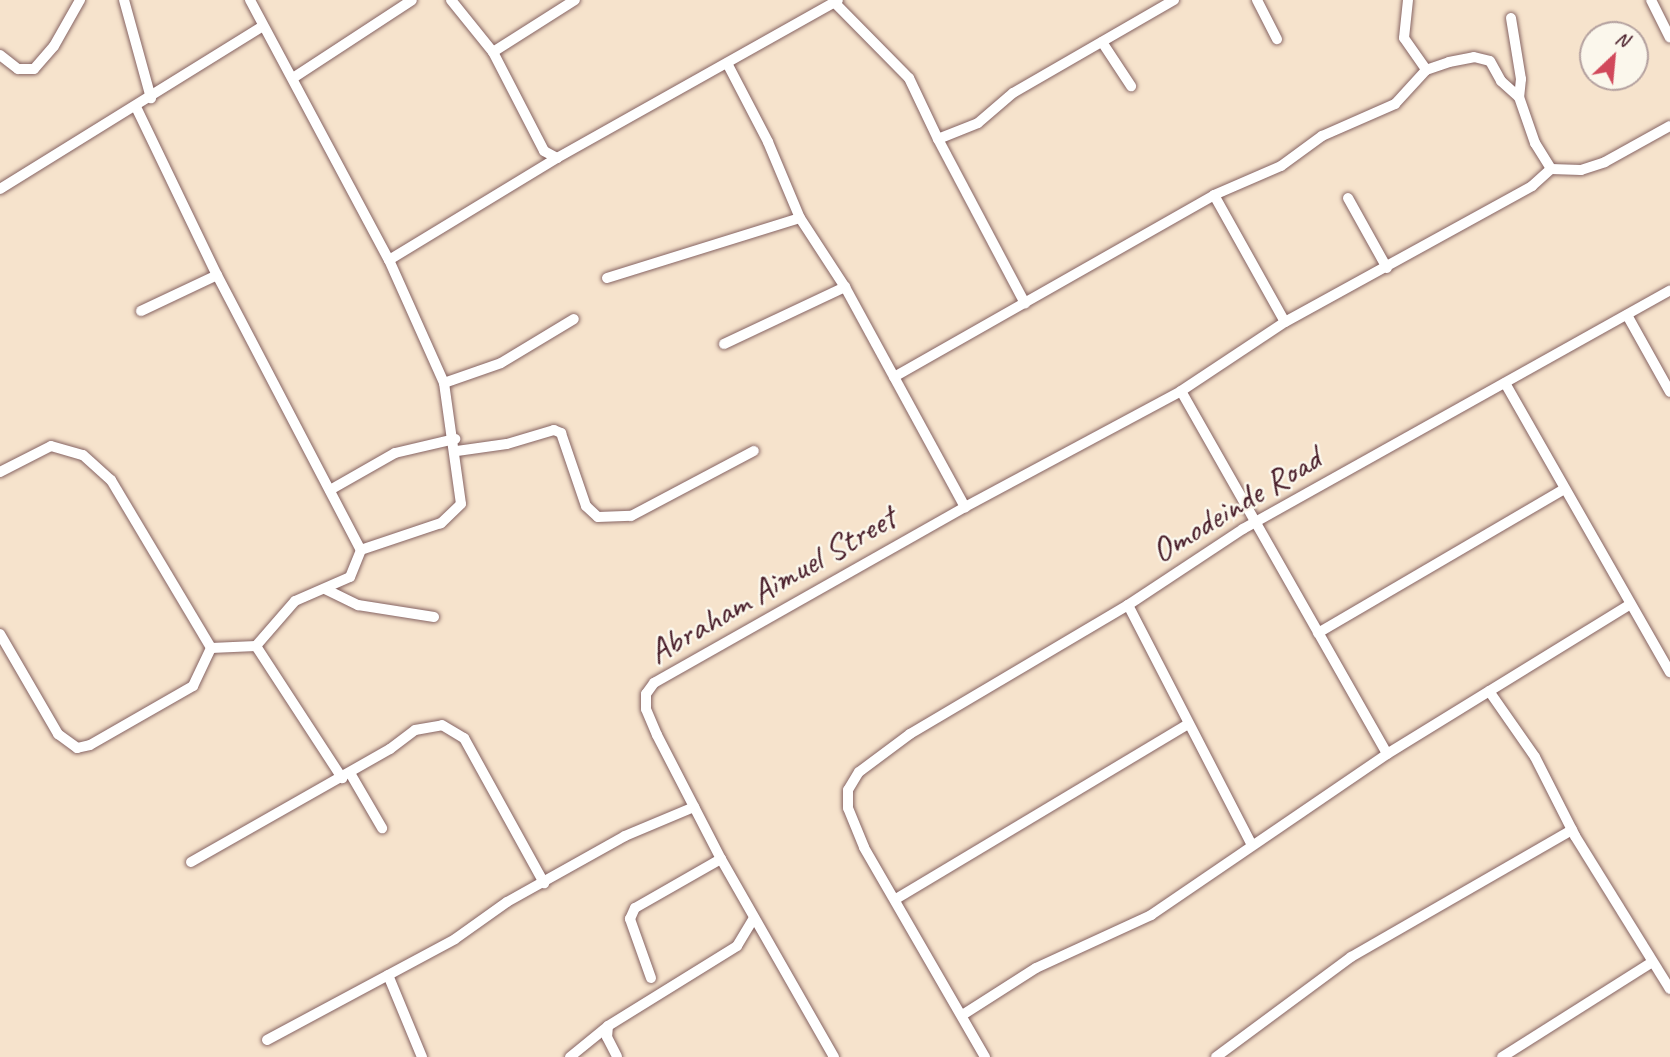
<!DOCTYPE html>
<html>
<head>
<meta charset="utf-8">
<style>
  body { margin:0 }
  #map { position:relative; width:1670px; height:1057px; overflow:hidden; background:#f6e3cc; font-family:Caveat,sans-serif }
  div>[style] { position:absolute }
  .roads { filter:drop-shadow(0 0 2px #866463) drop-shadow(0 0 2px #866463) }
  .minor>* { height:10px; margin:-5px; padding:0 5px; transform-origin:5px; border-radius:5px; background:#fff }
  span { translate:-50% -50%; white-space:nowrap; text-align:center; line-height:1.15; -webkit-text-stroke:5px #fbf7ec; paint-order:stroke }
  .street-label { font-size:35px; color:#4a1f2b }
  .north { position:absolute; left:1579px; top:21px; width:70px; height:70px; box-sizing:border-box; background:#fbf7ec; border:2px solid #b4a19f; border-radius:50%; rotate:26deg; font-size:19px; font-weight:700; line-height:28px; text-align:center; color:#4a1f2b }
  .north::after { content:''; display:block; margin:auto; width:24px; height:32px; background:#d1495b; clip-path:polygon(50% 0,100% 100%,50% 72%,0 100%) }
</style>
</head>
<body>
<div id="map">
  <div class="roads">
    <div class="minor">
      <i style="left:124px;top:0;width:102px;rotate:74.6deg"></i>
      <i style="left:250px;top:0;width:295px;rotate:61.9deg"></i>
      <i style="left:389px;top:260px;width:135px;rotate:65.9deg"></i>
      <i style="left:444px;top:383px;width:122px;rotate:82deg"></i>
      <i style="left:461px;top:504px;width:28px;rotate:136deg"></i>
      <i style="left:441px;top:523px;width:84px;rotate:161.4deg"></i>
      <i style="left:451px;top:0;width:67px;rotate:51.1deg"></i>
      <i style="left:493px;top:52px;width:111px;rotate:62.7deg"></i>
      <i style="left:544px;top:151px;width:15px;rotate:28deg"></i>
      <i style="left:1257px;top:0;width:44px;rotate:62.9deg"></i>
      <i style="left:1408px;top:0;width:38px;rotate:96deg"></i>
      <i style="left:1404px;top:38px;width:39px;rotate:55deg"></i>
      <i style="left:1651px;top:0;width:42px;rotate:63.4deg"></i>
      <i style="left:834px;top:2px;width:107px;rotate:45.4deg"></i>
      <i style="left:909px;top:78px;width:68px;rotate:64.6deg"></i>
      <i style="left:938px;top:139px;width:43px;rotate:-21.8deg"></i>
      <i style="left:978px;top:123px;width:46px;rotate:-40.6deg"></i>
      <i style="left:1013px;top:93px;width:186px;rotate:-30deg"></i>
      <i style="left:1511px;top:18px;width:62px;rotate:80.7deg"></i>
      <i style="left:1521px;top:79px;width:18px;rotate:96deg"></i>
      <i style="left:1102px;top:42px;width:53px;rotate:56.6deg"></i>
      <i style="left:493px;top:52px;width:97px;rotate:-32.4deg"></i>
      <i style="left:0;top:55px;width:23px;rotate:38deg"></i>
      <i style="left:18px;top:69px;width:16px"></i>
      <i style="left:34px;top:69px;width:30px;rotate:-49deg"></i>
      <i style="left:54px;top:46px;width:53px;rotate:-60.5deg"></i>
      <i style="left:728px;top:65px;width:87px;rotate:62.5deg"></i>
      <i style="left:768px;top:142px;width:82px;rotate:67.2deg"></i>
      <i style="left:800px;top:218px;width:82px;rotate:56.9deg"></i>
      <i style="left:845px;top:287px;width:251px;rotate:61.4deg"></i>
      <i style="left:293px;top:78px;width:142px;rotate:-33.2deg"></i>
      <i style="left:136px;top:107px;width:187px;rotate:64.3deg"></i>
      <i style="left:217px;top:275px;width:310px;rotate:62.4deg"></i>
      <i style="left:361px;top:550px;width:29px;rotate:112deg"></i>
      <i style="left:350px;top:577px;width:60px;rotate:156.4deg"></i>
      <i style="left:295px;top:601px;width:60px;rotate:130.9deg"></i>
      <i style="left:938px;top:139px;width:186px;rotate:62.1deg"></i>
      <i style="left:0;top:189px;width:309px;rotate:-31.8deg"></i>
      <i style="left:1214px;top:195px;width:145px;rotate:60.8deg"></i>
      <i style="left:1348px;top:198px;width:80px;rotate:60.9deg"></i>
      <i style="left:389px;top:260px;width:197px;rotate:-31.3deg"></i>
      <i style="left:557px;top:158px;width:322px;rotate:-29.3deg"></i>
      <i style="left:607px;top:278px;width:202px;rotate:-17.3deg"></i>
      <i style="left:141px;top:311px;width:84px;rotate:-25.3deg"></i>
      <i style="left:1627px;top:315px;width:88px;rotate:60.8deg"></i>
      <i style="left:724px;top:344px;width:134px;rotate:-25.2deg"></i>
      <i style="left:894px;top:377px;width:368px;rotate:-29.6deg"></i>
      <i style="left:1214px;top:195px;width:73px;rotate:-23.4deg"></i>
      <i style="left:1281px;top:166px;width:51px;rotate:-36.2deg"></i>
      <i style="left:1322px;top:136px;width:80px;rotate:-23.7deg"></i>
      <i style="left:1395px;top:104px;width:46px;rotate:-47.6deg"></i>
      <i style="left:1426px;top:70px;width:24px;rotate:-19deg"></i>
      <i style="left:1449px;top:62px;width:25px;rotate:-11deg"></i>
      <i style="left:1474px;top:57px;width:16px;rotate:14deg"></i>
      <i style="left:1490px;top:61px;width:23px;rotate:61deg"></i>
      <i style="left:1501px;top:81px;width:24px;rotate:42deg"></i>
      <i style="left:1519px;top:97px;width:49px;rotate:70.8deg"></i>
      <i style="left:1535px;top:143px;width:31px;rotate:58deg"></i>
      <i style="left:444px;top:383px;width:60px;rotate:-19.3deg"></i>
      <i style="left:501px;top:363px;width:85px;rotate:-31.1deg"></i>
      <i style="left:1505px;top:383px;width:333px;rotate:60.3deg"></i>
      <i style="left:1181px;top:391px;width:417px;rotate:60.4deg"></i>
      <i style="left:457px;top:451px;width:50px;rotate:-8deg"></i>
      <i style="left:507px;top:444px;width:49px;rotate:-16.6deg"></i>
      <i style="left:554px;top:430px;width:8px;rotate:23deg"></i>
      <i style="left:561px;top:433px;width:77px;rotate:71.1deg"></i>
      <i style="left:586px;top:506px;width:16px;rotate:43deg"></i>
      <i style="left:598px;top:517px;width:33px;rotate:-2deg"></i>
      <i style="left:631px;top:516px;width:139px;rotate:-27.9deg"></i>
      <i style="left:0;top:472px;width:57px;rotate:-27deg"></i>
      <i style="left:51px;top:446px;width:33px;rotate:16deg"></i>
      <i style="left:83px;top:455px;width:38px;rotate:42deg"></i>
      <i style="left:111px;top:480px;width:196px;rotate:59.2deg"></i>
      <i style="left:330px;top:490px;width:75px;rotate:-29.6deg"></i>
      <i style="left:395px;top:453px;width:62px;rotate:-13.1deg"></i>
      <i style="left:325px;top:589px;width:37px;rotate:26deg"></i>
      <i style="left:358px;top:605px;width:77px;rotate:9deg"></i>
      <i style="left:1128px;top:605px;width:270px;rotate:62.7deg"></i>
      <i style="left:1318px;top:633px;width:285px;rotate:-30.3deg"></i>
      <i style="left:0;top:634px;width:116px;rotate:59.9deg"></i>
      <i style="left:58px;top:734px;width:24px;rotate:36deg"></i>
      <i style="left:77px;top:748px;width:13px;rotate:-13deg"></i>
      <i style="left:90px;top:745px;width:119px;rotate:-29.8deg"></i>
      <i style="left:193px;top:686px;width:42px;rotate:-64.7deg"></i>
      <i style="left:211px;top:648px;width:45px;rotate:-2.5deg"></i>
      <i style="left:256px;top:646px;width:158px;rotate:56.9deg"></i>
      <i style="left:1489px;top:691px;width:80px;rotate:55.1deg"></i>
      <i style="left:1535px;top:757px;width:89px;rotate:63.1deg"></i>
      <i style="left:1575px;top:836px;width:180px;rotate:58.2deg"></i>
      <i style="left:350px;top:773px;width:64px;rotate:59.8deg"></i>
      <i style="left:191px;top:862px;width:229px;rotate:-29.6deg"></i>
      <i style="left:390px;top:749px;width:31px;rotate:-37deg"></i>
      <i style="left:415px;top:730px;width:27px;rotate:-10deg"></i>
      <i style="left:442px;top:725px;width:26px;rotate:31deg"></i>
      <i style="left:464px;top:738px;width:166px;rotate:61.1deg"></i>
      <i style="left:896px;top:899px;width:340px;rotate:-30.9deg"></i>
      <i style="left:388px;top:975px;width:89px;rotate:67.5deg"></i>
      <i style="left:651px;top:978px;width:63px;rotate:-109.6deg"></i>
      <i style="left:630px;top:919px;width:12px;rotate:-66deg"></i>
      <i style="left:635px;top:908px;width:99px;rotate:-29.7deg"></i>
      <i style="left:964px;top:1014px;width:85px;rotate:-32.6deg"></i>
      <i style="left:1036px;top:968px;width:127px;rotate:-24.7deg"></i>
      <i style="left:1151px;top:915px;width:286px;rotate:-34.3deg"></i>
      <i style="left:1387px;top:754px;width:284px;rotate:-31.6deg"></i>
      <i style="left:608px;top:1026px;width:11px;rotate:95deg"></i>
      <i style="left:607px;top:1037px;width:22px;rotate:63deg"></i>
      <i style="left:267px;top:1040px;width:213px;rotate:-28.2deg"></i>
      <i style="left:455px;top:939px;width:64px;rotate:-35.4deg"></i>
      <i style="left:507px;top:902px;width:135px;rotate:-29.2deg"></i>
      <i style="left:625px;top:836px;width:75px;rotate:-22.8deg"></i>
      <i style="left:570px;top:1057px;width:49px;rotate:-39.2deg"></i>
      <i style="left:608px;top:1026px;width:152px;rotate:-31.8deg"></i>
      <i style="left:737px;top:946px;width:33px;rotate:-59deg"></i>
      <i style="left:834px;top:1057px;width:228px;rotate:-119.7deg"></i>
      <i style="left:721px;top:859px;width:140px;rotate:-117.3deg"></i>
      <i style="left:657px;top:735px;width:28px;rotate:-113deg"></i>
      <i style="left:646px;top:709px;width:15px;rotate:-90deg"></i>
      <i style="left:646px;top:694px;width:14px;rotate:-54deg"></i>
      <i style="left:654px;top:683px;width:357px;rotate:-29.5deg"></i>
      <i style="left:965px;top:507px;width:245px;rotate:-28.2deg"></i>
      <i style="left:1181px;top:391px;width:125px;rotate:-33.6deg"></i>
      <i style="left:1285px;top:322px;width:282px;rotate:-28.8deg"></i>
      <i style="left:1532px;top:186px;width:25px;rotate:-42deg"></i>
      <i style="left:1551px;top:169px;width:30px;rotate:2deg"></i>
      <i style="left:1581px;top:170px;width:25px;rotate:-18deg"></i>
      <i style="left:1605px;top:162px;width:74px;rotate:-29deg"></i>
      <i style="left:985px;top:1057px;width:242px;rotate:-120deg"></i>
      <i style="left:864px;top:847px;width:42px;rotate:-112.3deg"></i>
      <i style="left:848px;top:808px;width:18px;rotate:-90deg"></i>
      <i style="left:848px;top:790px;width:21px;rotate:-59deg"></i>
      <i style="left:859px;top:772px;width:64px;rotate:-36.7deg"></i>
      <i style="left:910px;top:734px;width:253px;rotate:-30.6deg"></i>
      <i style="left:1128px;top:605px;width:138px;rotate:-33.5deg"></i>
      <i style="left:1243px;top:529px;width:489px;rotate:-29.2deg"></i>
      <i style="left:1216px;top:1057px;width:168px;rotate:-36.5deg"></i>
      <i style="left:1351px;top:957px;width:255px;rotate:-29.9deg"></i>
      <i style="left:1502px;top:1057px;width:178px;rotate:-32.3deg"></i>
    </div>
  </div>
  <div class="street-label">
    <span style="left:1236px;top:505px;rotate:-31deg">Omodeinde Road</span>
    <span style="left:772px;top:585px;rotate:-30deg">Abraham Aimuel Street</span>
  </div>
  <div class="north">N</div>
</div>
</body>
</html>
